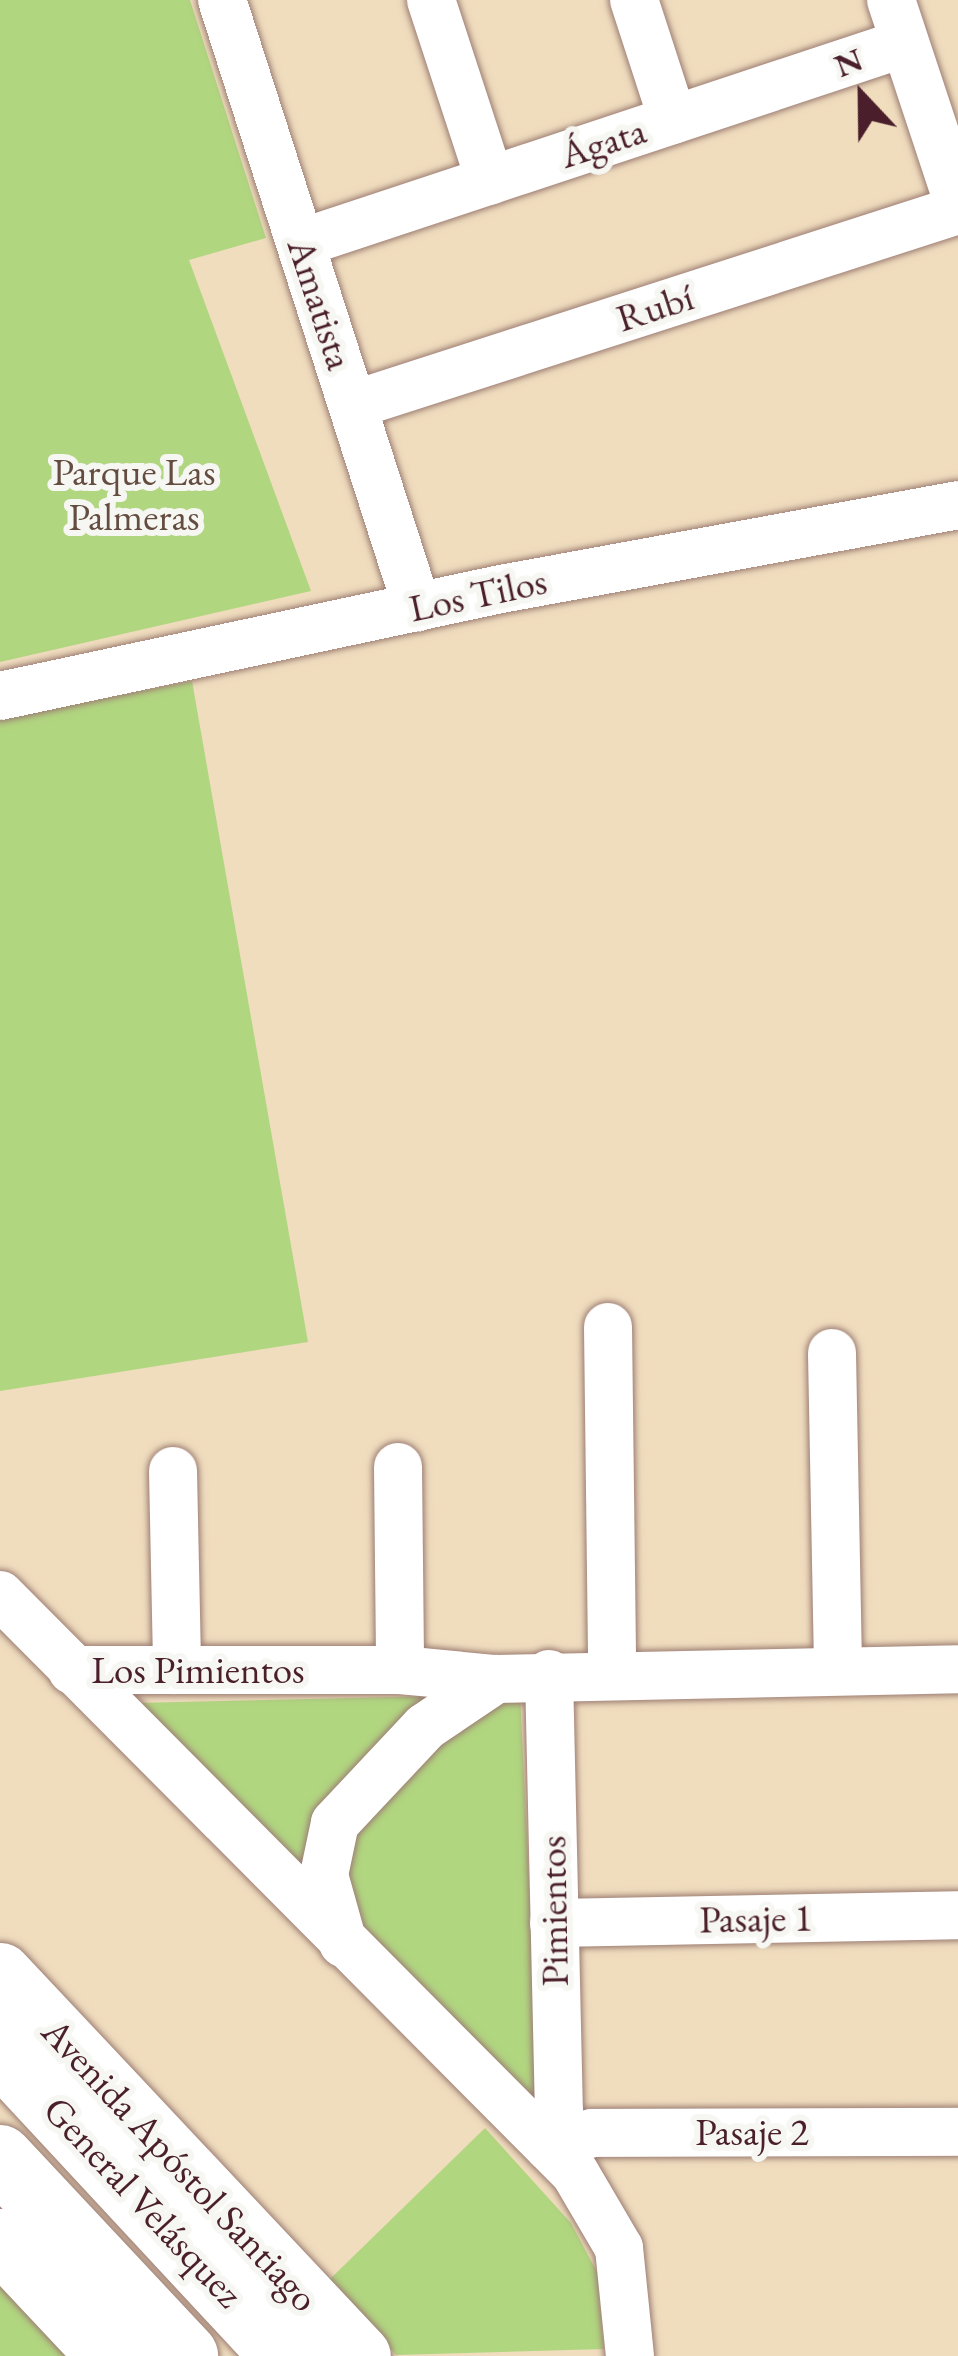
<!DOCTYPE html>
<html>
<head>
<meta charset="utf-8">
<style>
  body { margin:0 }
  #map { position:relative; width:958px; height:2356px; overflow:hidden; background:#f0ddbe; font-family:"EB Garamond",serif }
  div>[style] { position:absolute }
  .green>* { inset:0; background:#b1d680 }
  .roads { filter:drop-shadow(0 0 3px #9d7e74) drop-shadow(0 0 3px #9d7e74) }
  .minor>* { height:48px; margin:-24px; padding:0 24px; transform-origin:24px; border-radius:24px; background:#fff }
  .major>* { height:63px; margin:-31.5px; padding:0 31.5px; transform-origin:31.5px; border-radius:31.5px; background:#fff }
  .highway>* { height:66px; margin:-33px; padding:0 33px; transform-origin:33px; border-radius:33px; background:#fff }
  span { translate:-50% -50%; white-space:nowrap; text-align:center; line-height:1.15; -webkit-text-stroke:12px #f6f6f2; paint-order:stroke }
  .street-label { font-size:39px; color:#4a1f2b }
  .park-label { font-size:39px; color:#644d40 }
  .north { position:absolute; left:802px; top:36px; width:120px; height:120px; -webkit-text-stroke:9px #f6f6f2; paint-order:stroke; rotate:338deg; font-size:33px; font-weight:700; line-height:48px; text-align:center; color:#4a1f2b }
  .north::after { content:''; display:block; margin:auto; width:42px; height:54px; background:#4a1f2b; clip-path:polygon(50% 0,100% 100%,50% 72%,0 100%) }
</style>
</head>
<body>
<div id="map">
  <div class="green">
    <i style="clip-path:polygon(0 0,190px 0,266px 238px,189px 260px,311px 591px,0 662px)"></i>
    <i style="clip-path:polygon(192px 681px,308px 1342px,0 1391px,0 719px)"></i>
    <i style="clip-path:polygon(520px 1694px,540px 2106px,136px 1703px)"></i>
    <i style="clip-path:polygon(485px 2128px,571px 2223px,597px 2272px,604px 2349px,396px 2355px,328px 2281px)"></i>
    <i style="clip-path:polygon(0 2281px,70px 2356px,0 2356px)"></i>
  </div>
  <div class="roads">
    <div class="minor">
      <i style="left:222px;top:0;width:638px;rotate:72.19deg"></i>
      <i style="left:431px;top:0;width:190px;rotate:71.9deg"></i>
      <i style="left:634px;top:0;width:126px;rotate:72deg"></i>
      <i style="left:891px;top:0;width:213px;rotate:71.7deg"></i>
      <i style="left:301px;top:243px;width:636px;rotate:-18.32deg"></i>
      <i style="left:353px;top:405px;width:636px;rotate:-17.86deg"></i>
      <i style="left:0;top:696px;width:512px;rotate:-12.06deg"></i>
      <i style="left:501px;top:589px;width:465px;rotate:-10.4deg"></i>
      <i style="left:608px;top:1327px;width:346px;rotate:89.3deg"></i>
      <i style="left:832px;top:1353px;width:318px;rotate:88.9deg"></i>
      <i style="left:398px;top:1467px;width:203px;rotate:89.4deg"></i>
      <i style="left:173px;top:1471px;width:199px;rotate:88.8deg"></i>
      <i style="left:0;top:1595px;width:815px;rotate:45.15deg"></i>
      <i style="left:575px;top:2173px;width:87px;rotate:59.6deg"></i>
      <i style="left:619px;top:2248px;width:109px;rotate:84.2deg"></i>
      <i style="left:72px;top:1670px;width:328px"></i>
      <i style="left:400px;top:1670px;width:96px;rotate:5.4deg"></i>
      <i style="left:549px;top:1674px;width:438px;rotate:88.7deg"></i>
      <i style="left:559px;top:2112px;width:36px;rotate:106deg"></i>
      <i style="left:554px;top:1923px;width:404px;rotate:-1.1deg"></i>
      <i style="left:343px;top:1943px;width:71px;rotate:-105.6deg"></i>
      <i style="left:324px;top:1875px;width:53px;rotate:-78.1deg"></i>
      <i style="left:335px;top:1823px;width:132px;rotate:-46.8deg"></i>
      <i style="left:425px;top:1727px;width:86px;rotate:-34.1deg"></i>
      <i style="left:496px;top:1679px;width:462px;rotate:-1.2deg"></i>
      <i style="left:549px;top:2147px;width:45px;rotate:-18deg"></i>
      <i style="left:592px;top:2133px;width:366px;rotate:-0.2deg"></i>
    </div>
    <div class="major">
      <i style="left:0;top:1974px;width:524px;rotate:46.78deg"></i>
      <i style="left:0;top:2240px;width:159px;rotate:46.8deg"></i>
    </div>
    <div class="highway">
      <i style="left:0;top:2050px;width:417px;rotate:47.1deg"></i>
      <i style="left:0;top:2158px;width:271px;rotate:46.9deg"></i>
    </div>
  </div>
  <div class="street-label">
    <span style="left:603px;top:143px;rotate:-18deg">Ágata</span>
    <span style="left:320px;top:304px;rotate:72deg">Amatista</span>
    <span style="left:655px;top:308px;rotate:-18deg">Rubí</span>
    <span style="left:478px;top:595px;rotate:-12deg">Los Tilos</span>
    <span style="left:198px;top:1670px">Los Pimientos</span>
    <span style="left:554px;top:1911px;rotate:-91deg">Pimientos</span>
    <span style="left:756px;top:1919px;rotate:-1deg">Pasaje 1</span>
    <span style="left:752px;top:2132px">Pasaje 2</span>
    <span style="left:180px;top:2165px;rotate:47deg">Avenida Apóstol Santiago</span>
    <span style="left:143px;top:2202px;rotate:47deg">General Velásquez</span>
  </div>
  <div class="park-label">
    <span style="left:134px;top:495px">Parque Las<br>Palmeras</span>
  </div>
  <div class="north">N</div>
</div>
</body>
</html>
